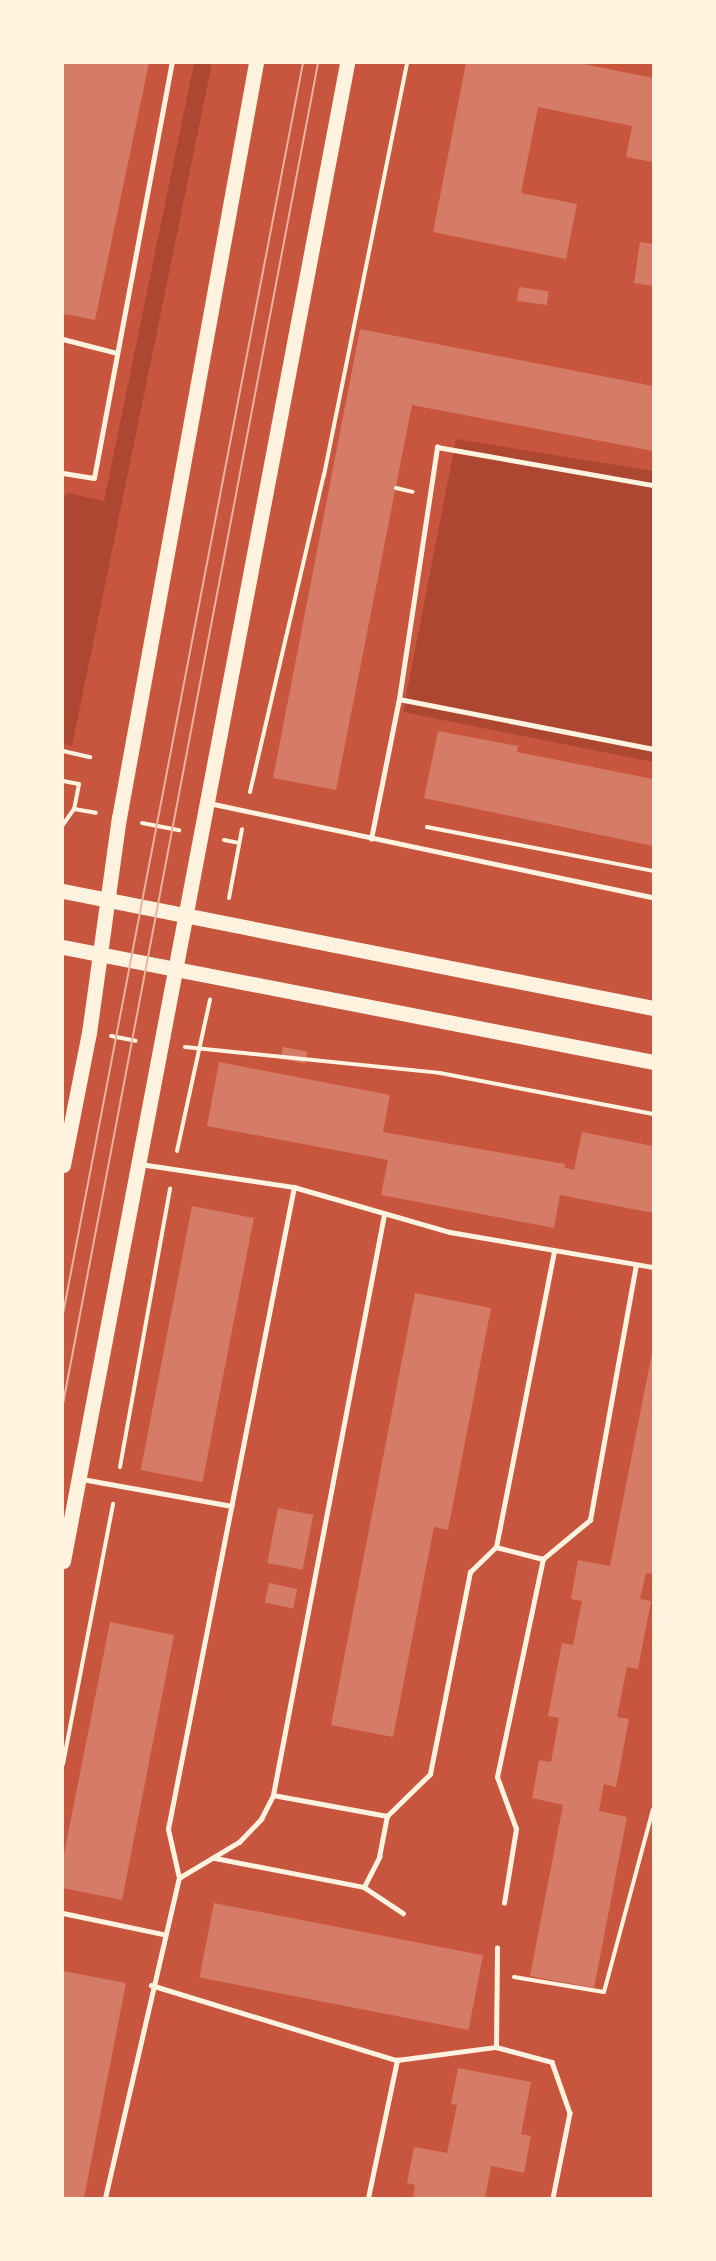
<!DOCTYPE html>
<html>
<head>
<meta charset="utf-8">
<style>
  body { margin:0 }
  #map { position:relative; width:716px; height:2261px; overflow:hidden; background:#c8553d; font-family:"PT Sans Narrow",sans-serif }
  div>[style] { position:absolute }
  .green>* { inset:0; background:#ae4732 }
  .building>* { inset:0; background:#d67c66; transform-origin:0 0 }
  .path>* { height:4px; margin:-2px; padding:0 2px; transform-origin:2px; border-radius:2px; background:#fff3e0 }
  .service>* { height:4.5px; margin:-2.25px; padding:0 2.25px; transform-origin:2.25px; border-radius:2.25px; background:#fff3e0 }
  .primary>* { height:15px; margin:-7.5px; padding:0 7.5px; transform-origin:7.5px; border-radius:7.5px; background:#fff3e0 }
  .tram>* { height:1.5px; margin:-0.75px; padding:0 0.75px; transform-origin:0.75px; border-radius:0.75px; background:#e9b49f }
  span { translate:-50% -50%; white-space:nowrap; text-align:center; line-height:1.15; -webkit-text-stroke:5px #fff3e0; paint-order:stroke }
  .frame { position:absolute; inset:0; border:64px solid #fff3e0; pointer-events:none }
</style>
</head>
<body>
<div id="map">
  <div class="green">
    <i style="clip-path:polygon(194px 63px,212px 63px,72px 746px,63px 744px,63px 497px,69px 493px,104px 501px)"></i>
    <i style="clip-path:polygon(456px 439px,653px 471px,653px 762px,403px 712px)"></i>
  </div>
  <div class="building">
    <i style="clip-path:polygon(63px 63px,149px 63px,95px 320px,65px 314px,63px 318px)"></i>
    <i style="clip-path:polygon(466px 63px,579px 63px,653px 78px,653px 162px,626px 157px,632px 126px,538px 107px,521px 193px,577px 204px,566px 259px,433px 232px)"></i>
    <i style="clip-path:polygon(640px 242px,653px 244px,653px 286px,634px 283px)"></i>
    <i style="left:519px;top:287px;width:30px;height:14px;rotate:8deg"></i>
    <i style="clip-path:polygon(360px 329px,653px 386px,653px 451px,412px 405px,336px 790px,273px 778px)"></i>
    <i style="clip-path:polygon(438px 731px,518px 746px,517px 752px,653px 779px,653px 846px,424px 798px)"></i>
    <i style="left:283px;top:1047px;width:25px;height:12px;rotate:11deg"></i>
    <i style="clip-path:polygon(219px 1062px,390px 1095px,383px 1132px,565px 1164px,565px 1168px,574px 1170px,582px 1132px,653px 1146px,653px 1213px,560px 1195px,554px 1228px,381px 1195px,388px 1160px,207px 1126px)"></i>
    <i style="left:192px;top:1206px;width:63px;height:269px;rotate:11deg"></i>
    <i style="clip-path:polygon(415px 1293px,491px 1308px,448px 1530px,434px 1527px,393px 1737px,331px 1725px)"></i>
    <i style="clip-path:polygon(653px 1348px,653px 1574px,646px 1573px,640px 1599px,651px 1601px,638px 1669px,627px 1667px,617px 1717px,629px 1719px,616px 1787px,604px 1784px,599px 1811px,627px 1817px,594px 1988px,530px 1976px,563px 1805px,532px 1798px,539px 1760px,551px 1762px,559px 1718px,548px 1716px,562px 1643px,573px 1645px,582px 1601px,571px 1599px,578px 1560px,610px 1566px)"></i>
    <i style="left:278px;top:1508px;width:36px;height:56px;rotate:11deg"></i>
    <i style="left:269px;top:1583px;width:29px;height:20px;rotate:12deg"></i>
    <i style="clip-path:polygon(110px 1622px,174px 1635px,122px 1900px,63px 1888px,63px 1859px)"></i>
    <i style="left:214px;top:1903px;width:274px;height:76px;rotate:11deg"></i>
    <i style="clip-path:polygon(63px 1971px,126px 1983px,84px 2198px,63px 2198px)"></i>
    <i style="clip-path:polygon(458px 2068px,531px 2082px,521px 2134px,531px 2136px,524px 2173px,491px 2166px,485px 2198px,413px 2198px,415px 2185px,407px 2183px,414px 2147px,447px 2153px,457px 2105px,451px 2104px)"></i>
  </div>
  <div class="path">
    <i style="left:396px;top:488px;width:17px;rotate:13deg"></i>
    <i style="left:63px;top:751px;width:28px;rotate:13deg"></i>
    <i style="left:63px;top:781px;width:16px;rotate:11deg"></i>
    <i style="left:79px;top:784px;width:25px;rotate:101deg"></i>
    <i style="left:74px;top:809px;width:19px;rotate:125deg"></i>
    <i style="left:250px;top:792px;width:326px;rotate:-76.9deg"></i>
    <i style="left:324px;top:475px;width:420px;rotate:-78.6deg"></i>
    <i style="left:74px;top:809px;width:22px;rotate:10deg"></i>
    <i style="left:142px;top:823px;width:38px;rotate:11deg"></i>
    <i style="left:427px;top:827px;width:230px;rotate:11deg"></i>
    <i style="left:224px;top:840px;width:15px;rotate:11deg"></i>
    <i style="left:229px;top:898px;width:70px;rotate:-79.3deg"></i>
    <i style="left:111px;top:1036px;width:25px;rotate:11deg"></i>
    <i style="left:185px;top:1047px;width:256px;rotate:5.8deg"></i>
    <i style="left:440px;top:1073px;width:217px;rotate:10.9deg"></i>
    <i style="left:177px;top:1151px;width:155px;rotate:-77.7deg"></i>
    <i style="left:120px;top:1467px;width:283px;rotate:-79.8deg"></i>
    <i style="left:63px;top:1764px;width:265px;rotate:-79.1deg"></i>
    <i style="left:514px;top:1977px;width:91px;rotate:9.5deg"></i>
    <i style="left:604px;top:1992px;width:189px;rotate:-75deg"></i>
  </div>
  <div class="service">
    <i style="left:63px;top:339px;width:56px;rotate:14.5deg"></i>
    <i style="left:63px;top:473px;width:31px;rotate:9deg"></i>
    <i style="left:94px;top:478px;width:422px;rotate:-79.4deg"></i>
    <i style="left:399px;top:699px;width:259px;rotate:11.1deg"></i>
    <i style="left:209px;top:803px;width:454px;rotate:12deg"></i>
    <i style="left:371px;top:839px;width:143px;rotate:-78.7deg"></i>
    <i style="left:399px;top:699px;width:255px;rotate:-81.4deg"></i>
    <i style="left:437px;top:447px;width:219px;rotate:10deg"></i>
    <i style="left:140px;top:1164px;width:156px;rotate:8.5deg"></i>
    <i style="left:294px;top:1187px;width:162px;rotate:16.1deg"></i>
    <i style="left:450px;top:1232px;width:206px;rotate:9.8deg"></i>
    <i style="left:82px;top:1479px;width:152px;rotate:10.2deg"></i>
    <i style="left:496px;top:1547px;width:49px;rotate:14.3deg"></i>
    <i style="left:273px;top:1795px;width:116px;rotate:10.4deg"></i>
    <i style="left:387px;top:1816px;width:60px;rotate:-44.3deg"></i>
    <i style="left:430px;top:1774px;width:206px;rotate:-78.8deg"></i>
    <i style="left:470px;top:1572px;width:36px;rotate:-44deg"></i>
    <i style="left:496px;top:1547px;width:301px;rotate:-78.9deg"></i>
    <i style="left:215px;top:1858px;width:152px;rotate:11deg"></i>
    <i style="left:364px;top:1887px;width:47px;rotate:33.7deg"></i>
    <i style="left:179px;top:1878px;width:70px;rotate:-31deg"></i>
    <i style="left:239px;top:1842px;width:32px;rotate:-46deg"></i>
    <i style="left:261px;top:1819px;width:27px;rotate:-63deg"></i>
    <i style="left:273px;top:1795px;width:591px;rotate:-79.17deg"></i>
    <i style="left:364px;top:1887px;width:34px;rotate:-63deg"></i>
    <i style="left:379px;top:1857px;width:42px;rotate:-79deg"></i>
    <i style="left:504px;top:1903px;width:75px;rotate:-80.8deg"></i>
    <i style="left:516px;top:1829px;width:55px;rotate:-110.1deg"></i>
    <i style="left:497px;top:1777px;width:223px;rotate:-78.1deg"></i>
    <i style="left:543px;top:1559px;width:61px;rotate:-39.7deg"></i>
    <i style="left:590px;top:1520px;width:259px;rotate:-79.8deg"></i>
    <i style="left:63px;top:1913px;width:102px;rotate:11.9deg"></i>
    <i style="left:151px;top:1985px;width:257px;rotate:17deg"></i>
    <i style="left:397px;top:2060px;width:100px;rotate:-7.5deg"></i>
    <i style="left:496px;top:2047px;width:58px;rotate:15deg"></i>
    <i style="left:552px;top:2062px;width:54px;rotate:70.6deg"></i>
    <i style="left:570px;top:2113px;width:87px;rotate:101.3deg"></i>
    <i style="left:496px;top:2047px;width:99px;rotate:-89.4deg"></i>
    <i style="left:105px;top:2198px;width:328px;rotate:-77deg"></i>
    <i style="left:179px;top:1878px;width:50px;rotate:-102.7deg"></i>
    <i style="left:168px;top:1829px;width:654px;rotate:-78.9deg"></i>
    <i style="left:368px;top:2198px;width:141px;rotate:-78.1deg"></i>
  </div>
  <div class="primary">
    <i style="left:63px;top:891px;width:601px;rotate:11.22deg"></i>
    <i style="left:63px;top:947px;width:601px;rotate:11.03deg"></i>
    <i style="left:63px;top:1165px;width:135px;rotate:-78.9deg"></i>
    <i style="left:89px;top:1033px;width:217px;rotate:-82.1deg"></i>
    <i style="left:119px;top:818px;width:767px;rotate:-79.72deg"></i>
    <i style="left:63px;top:1561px;width:1525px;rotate:-79.26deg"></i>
  </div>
  <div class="tram">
    <i style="left:63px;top:1314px;width:1274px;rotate:-79.14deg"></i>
    <i style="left:63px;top:1404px;width:1365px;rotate:-79.23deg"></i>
  </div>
  <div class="frame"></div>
</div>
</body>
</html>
